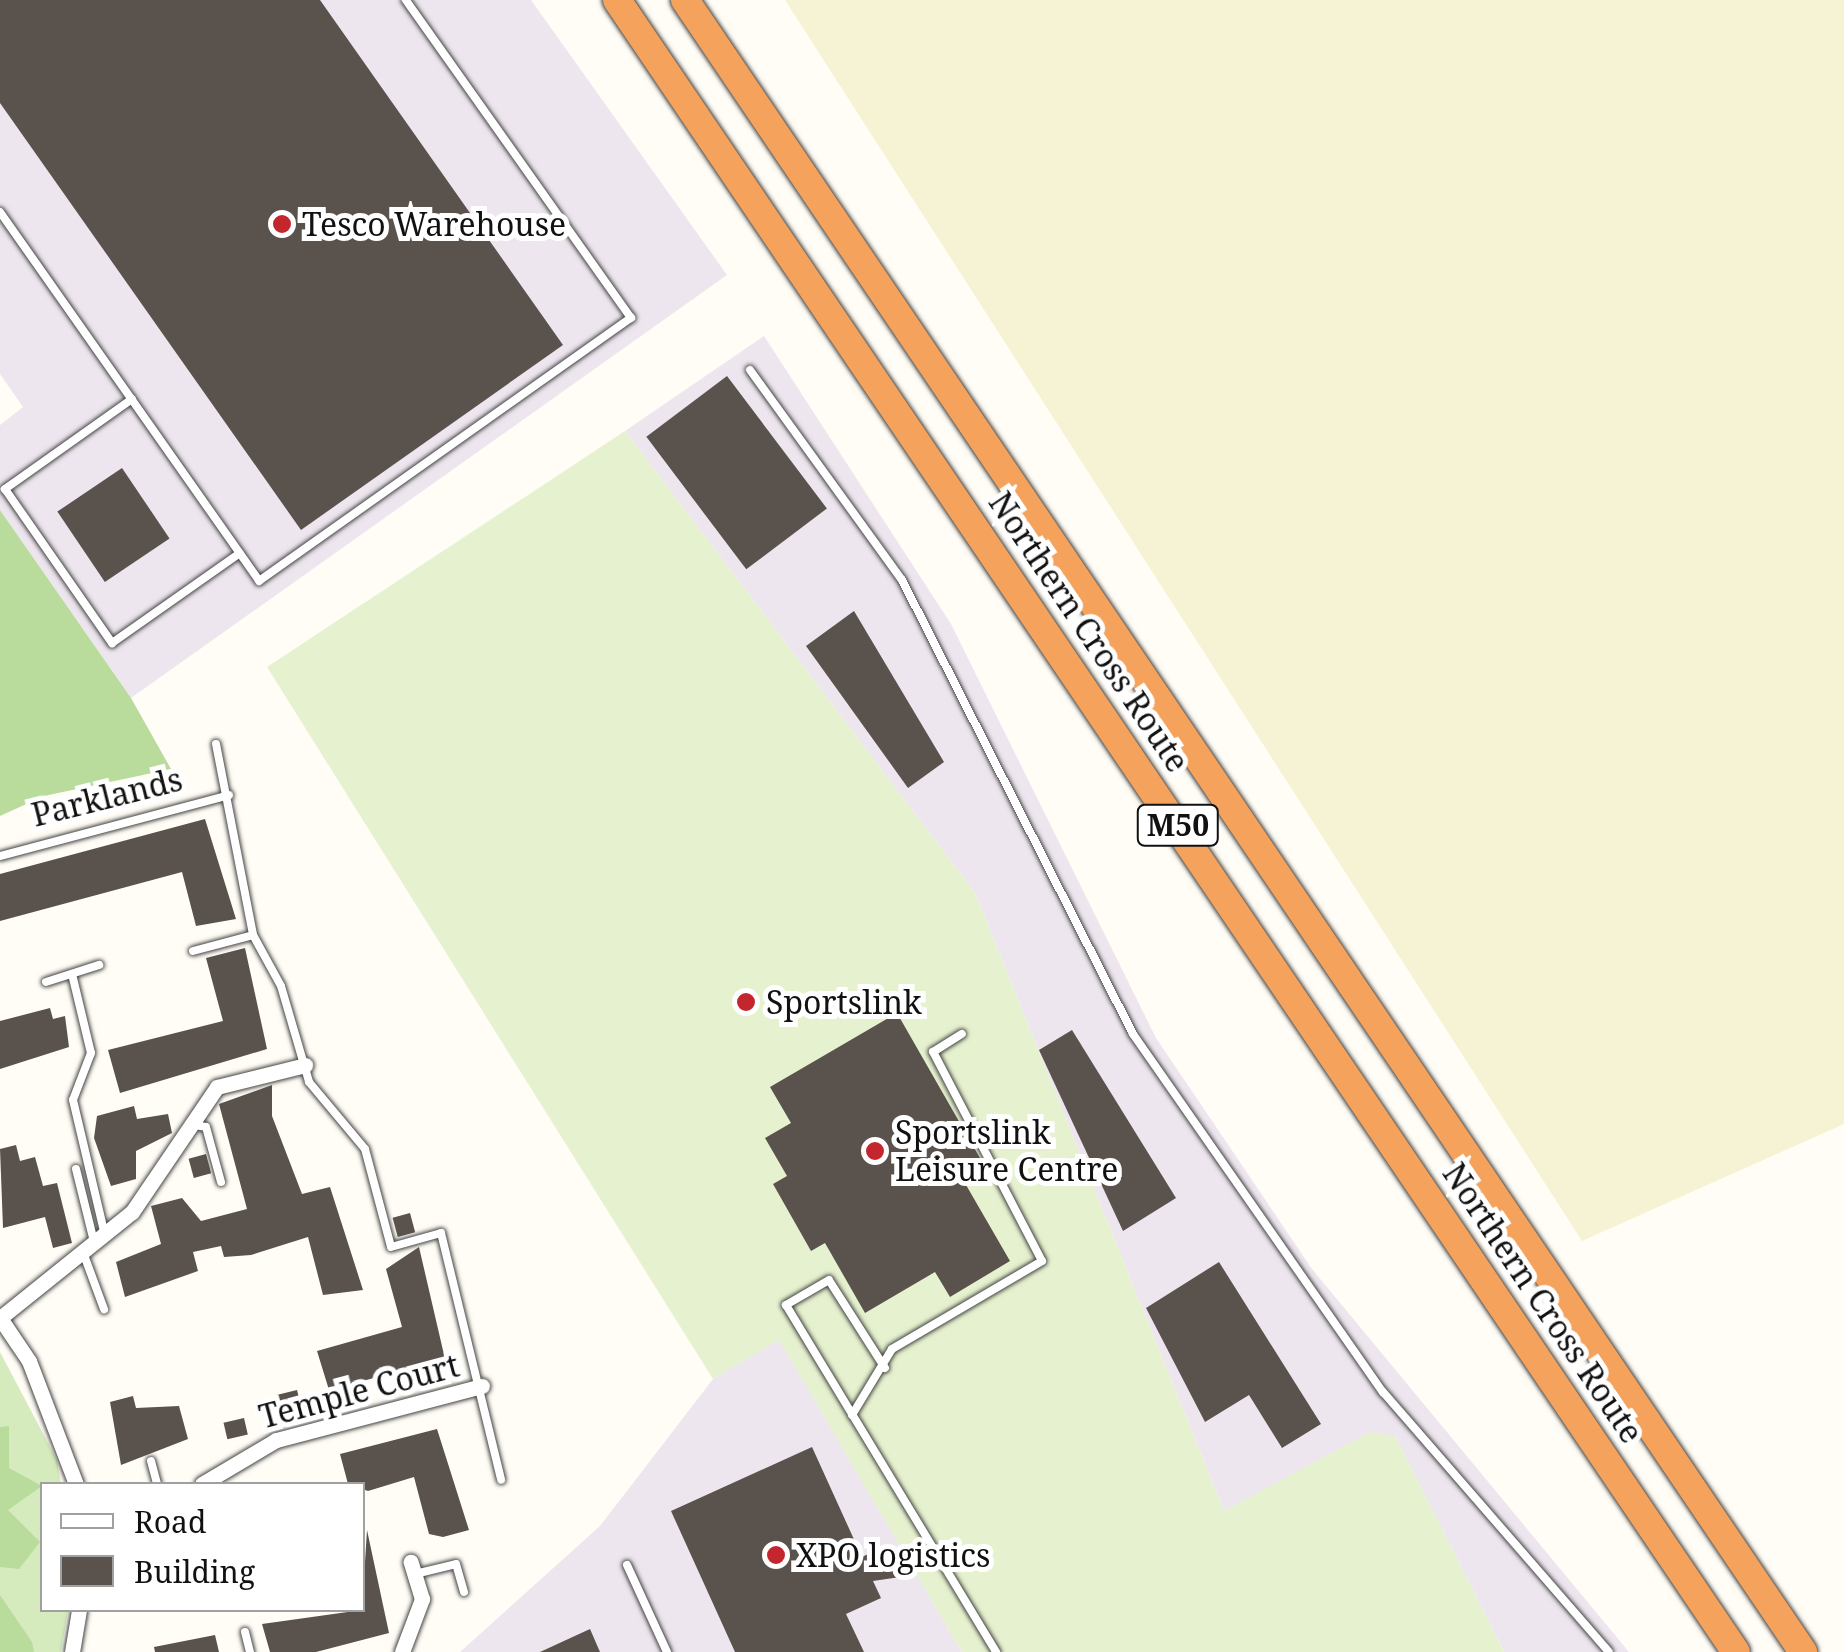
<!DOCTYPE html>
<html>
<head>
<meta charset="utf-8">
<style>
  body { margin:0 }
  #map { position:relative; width:1844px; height:1652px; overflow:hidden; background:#fffdf5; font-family:"Noto Serif",serif }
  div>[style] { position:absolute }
  .industrial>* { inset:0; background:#eee6ef }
  .farmland>* { inset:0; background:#f6f3d4 }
  .green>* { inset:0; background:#d5ebbd }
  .forest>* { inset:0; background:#b9dc9c }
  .pitch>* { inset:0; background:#e6f2cf }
  .building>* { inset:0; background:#5a524d; transform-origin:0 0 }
  .roads { filter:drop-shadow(0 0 2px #444) drop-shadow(0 0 2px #444) }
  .lane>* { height:8px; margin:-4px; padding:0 4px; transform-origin:4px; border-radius:4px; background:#fff }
  .street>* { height:15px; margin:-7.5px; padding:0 7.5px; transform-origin:7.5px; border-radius:7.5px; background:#fff }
  .highway>* { height:28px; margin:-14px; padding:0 14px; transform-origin:14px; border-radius:14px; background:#f5a25d }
  .dots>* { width:28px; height:28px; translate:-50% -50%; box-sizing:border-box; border:5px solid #fff; border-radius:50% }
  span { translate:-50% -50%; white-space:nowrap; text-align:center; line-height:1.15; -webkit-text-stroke:10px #fff; paint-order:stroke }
  .shield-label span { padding:2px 8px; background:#fff; border:2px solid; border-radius:8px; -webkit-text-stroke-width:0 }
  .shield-label { font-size:30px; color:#111; font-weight:700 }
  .poi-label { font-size:32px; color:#111 }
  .left { translate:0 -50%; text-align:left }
  .street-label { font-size:32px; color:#111 }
  .legend { position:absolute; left:40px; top:1482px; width:325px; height:130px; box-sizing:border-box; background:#fff; border:2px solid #a0a0a0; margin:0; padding:12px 18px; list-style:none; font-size:30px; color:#111 }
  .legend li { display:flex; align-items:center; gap:20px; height:50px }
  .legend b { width:50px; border:2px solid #a0a0a0 }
</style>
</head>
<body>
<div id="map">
  <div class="industrial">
    <i style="clip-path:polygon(0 0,531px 0,727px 275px,131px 698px,0 510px,0 425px,23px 407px,0 374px)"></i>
    <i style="clip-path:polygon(764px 336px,951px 624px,1156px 1038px,1312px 1269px,1629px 1652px,1504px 1652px,1395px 1436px,1224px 1511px,975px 893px,625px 431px)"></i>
    <i style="clip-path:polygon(779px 1339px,962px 1652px,460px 1652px,600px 1526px,713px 1379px)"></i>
  </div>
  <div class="farmland">
    <i style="clip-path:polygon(785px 0,1844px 0,1844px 1124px,1582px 1241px)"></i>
  </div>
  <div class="green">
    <i style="clip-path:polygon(0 1352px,57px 1460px,61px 1484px,42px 1484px,42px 1610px,68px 1610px,61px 1652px,0 1652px)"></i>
  </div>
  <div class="forest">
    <i style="clip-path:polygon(0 510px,131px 698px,171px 769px,44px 796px,0 816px)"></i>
    <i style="clip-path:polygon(9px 1426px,9px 1468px,42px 1486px,8px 1510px,40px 1542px,19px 1569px,0 1567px,0 1427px)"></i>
    <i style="clip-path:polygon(0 1595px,32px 1642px,34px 1652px,0 1652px)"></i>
  </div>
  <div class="pitch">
    <i style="clip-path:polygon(625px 431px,975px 893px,1224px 1511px,1370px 1432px,1395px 1436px,1504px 1652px,962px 1652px,779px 1340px,713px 1379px,267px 667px)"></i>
  </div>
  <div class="building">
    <i style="clip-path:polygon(0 0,320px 0,563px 345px,301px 530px,0 103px)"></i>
    <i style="left:727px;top:376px;width:166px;height:101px;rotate:53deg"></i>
    <i style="left:122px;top:468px;width:85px;height:78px;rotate:56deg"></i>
    <i style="clip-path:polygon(854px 611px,944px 762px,908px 788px,806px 646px)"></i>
    <i style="clip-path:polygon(205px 819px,236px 919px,196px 926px,182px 872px,0 921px,0 874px)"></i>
    <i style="clip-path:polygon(245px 948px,267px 1049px,120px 1093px,108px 1050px,223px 1021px,206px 958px)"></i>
    <i style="clip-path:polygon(50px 1008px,53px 1019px,65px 1016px,69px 1047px,0 1069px,0 1021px)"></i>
    <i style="clip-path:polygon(897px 1013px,984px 1165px,962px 1178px,1010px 1261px,950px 1297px,935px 1272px,865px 1313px,825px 1243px,811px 1251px,773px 1184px,787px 1176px,765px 1138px,791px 1123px,770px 1087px)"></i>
    <i style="clip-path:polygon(1072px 1030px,1176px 1198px,1123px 1231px,1039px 1050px)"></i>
    <i style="clip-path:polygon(272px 1085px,272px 1116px,302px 1194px,330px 1187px,363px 1290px,323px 1295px,308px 1237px,251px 1255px,224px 1257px,221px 1246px,193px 1252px,198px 1271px,125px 1297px,116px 1262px,161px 1244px,151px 1206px,182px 1198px,201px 1221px,247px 1209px,219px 1104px)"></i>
    <i style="clip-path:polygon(134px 1106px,137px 1119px,168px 1114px,172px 1133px,136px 1151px,136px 1179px,111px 1186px,94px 1138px,97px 1116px)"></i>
    <i style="clip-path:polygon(16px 1145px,20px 1161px,35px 1157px,43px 1186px,57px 1183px,72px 1243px,53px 1248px,45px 1217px,3px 1228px,0 1149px)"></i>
    <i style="left:206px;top:1154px;width:20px;height:18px;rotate:75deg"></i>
    <i style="left:410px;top:1213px;width:20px;height:18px;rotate:75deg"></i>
    <i style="clip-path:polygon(419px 1247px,445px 1359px,329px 1390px,317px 1351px,402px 1327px,386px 1269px)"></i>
    <i style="clip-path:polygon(1219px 1262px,1321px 1424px,1282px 1448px,1249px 1395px,1205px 1422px,1146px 1308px)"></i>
    <i style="left:297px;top:1390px;width:16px;height:21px;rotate:76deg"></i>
    <i style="clip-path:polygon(133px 1396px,136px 1408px,179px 1406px,188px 1439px,121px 1465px,110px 1402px)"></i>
    <i style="left:244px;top:1418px;width:17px;height:21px;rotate:77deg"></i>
    <i style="clip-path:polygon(437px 1429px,469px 1530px,443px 1537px,429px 1534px,414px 1477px,368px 1491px,348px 1484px,340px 1454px)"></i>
    <i style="clip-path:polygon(812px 1447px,862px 1557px,886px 1545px,907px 1576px,873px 1581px,881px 1598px,846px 1614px,864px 1652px,735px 1652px,671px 1511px)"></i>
    <i style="clip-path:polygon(367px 1530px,389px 1633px,316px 1652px,270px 1652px,262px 1624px,362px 1610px)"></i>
    <i style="clip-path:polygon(590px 1629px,600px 1652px,540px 1652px)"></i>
    <i style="clip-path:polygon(215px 1635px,219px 1652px,155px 1652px,154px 1647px)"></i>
  </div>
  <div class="roads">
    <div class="lane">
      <i style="left:0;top:212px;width:451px;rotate:54.9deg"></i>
      <i style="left:259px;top:581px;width:456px;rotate:-35.3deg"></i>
      <i style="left:631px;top:318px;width:390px;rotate:-125.3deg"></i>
      <i style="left:750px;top:370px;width:259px;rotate:54.1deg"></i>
      <i style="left:902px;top:580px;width:509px;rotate:63.03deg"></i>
      <i style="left:1133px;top:1034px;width:437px;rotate:55.1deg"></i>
      <i style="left:1383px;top:1392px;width:344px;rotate:49deg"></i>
      <i style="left:132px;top:399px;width:156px;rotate:144.7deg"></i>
      <i style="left:5px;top:489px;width:188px;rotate:55.2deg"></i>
      <i style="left:112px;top:643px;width:156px;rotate:-35.1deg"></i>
      <i style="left:216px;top:744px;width:195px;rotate:79deg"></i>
      <i style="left:253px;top:935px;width:58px;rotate:61.2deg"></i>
      <i style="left:281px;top:986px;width:100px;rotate:73.7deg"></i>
      <i style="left:309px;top:1082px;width:87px;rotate:50.1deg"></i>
      <i style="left:365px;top:1149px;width:101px;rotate:75.1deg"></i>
      <i style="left:391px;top:1247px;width:52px;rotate:-15.6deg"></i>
      <i style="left:441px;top:1233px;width:254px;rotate:76.3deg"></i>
      <i style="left:0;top:856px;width:237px;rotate:-14.9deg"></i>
      <i style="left:193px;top:951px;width:62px;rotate:-14.9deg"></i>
      <i style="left:72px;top:974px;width:81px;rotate:76.5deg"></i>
      <i style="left:91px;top:1053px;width:50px;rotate:111deg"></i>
      <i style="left:73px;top:1100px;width:139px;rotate:76.7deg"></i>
      <i style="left:46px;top:982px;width:56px;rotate:-17.8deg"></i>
      <i style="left:194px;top:1125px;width:12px;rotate:9deg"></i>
      <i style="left:206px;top:1127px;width:57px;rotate:74.7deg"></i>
      <i style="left:76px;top:1169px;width:75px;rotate:76.1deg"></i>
      <i style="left:84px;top:1255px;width:58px;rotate:69.7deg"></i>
      <i style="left:885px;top:1368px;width:104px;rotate:-122.5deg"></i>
      <i style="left:829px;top:1280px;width:50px;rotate:149.8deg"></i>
      <i style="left:786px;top:1305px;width:406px;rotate:58.8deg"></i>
      <i style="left:852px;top:1415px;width:77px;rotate:-58.8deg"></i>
      <i style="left:892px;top:1349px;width:174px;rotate:-30.4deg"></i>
      <i style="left:1042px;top:1261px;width:236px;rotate:-117.5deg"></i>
      <i style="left:933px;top:1052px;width:34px;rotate:-32deg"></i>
      <i style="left:151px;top:1461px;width:24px;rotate:75deg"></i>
      <i style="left:627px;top:1565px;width:96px;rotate:65.3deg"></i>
      <i style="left:415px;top:1574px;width:42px;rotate:-13.7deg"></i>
      <i style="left:456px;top:1564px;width:29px;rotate:74deg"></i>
      <i style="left:245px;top:1632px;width:21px;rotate:76deg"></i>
    </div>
    <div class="street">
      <i style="left:0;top:1318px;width:169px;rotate:-38.8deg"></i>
      <i style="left:132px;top:1212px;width:151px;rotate:-55.8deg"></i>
      <i style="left:217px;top:1087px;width:91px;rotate:-14deg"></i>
      <i style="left:0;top:1318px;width:52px;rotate:56deg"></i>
      <i style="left:29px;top:1361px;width:132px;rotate:69.1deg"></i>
      <i style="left:202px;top:1484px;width:86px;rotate:-30.7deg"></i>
      <i style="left:276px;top:1440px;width:213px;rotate:-14.7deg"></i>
      <i style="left:72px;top:1652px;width:43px;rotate:-80.5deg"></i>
      <i style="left:402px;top:1652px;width:57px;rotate:-69.3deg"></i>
      <i style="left:422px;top:1599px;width:39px;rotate:-107deg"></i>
    </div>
    <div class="highway">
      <i style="left:617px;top:0;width:1995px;rotate:55.89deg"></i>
      <i style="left:685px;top:0;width:1995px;rotate:55.91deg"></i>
    </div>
  </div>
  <div class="dots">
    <i style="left:282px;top:224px;background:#c4262e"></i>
    <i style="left:746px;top:1002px;background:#c4262e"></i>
    <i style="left:875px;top:1151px;background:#c4262e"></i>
    <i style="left:776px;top:1555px;background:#c4262e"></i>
  </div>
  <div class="shield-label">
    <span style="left:1178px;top:825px">M50</span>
  </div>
  <div class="poi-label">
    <span class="left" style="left:302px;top:224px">Tesco Warehouse</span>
    <span class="left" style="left:766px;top:1002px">Sportslink</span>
    <span class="left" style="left:895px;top:1151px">Sportslink<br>Leisure Centre</span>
    <span class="left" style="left:796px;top:1555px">XPO logistics</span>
  </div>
  <div class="street-label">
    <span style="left:1089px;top:632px;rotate:56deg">Northern Cross Route</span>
    <span style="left:107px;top:797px;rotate:-14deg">Parklands</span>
    <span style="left:1543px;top:1303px;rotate:56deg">Northern Cross Route</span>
    <span style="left:359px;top:1391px;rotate:-15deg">Temple Court</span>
  </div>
  <ul class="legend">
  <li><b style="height:12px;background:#fff"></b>Road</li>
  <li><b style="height:28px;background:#5a524d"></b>Building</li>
  </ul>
</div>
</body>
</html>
